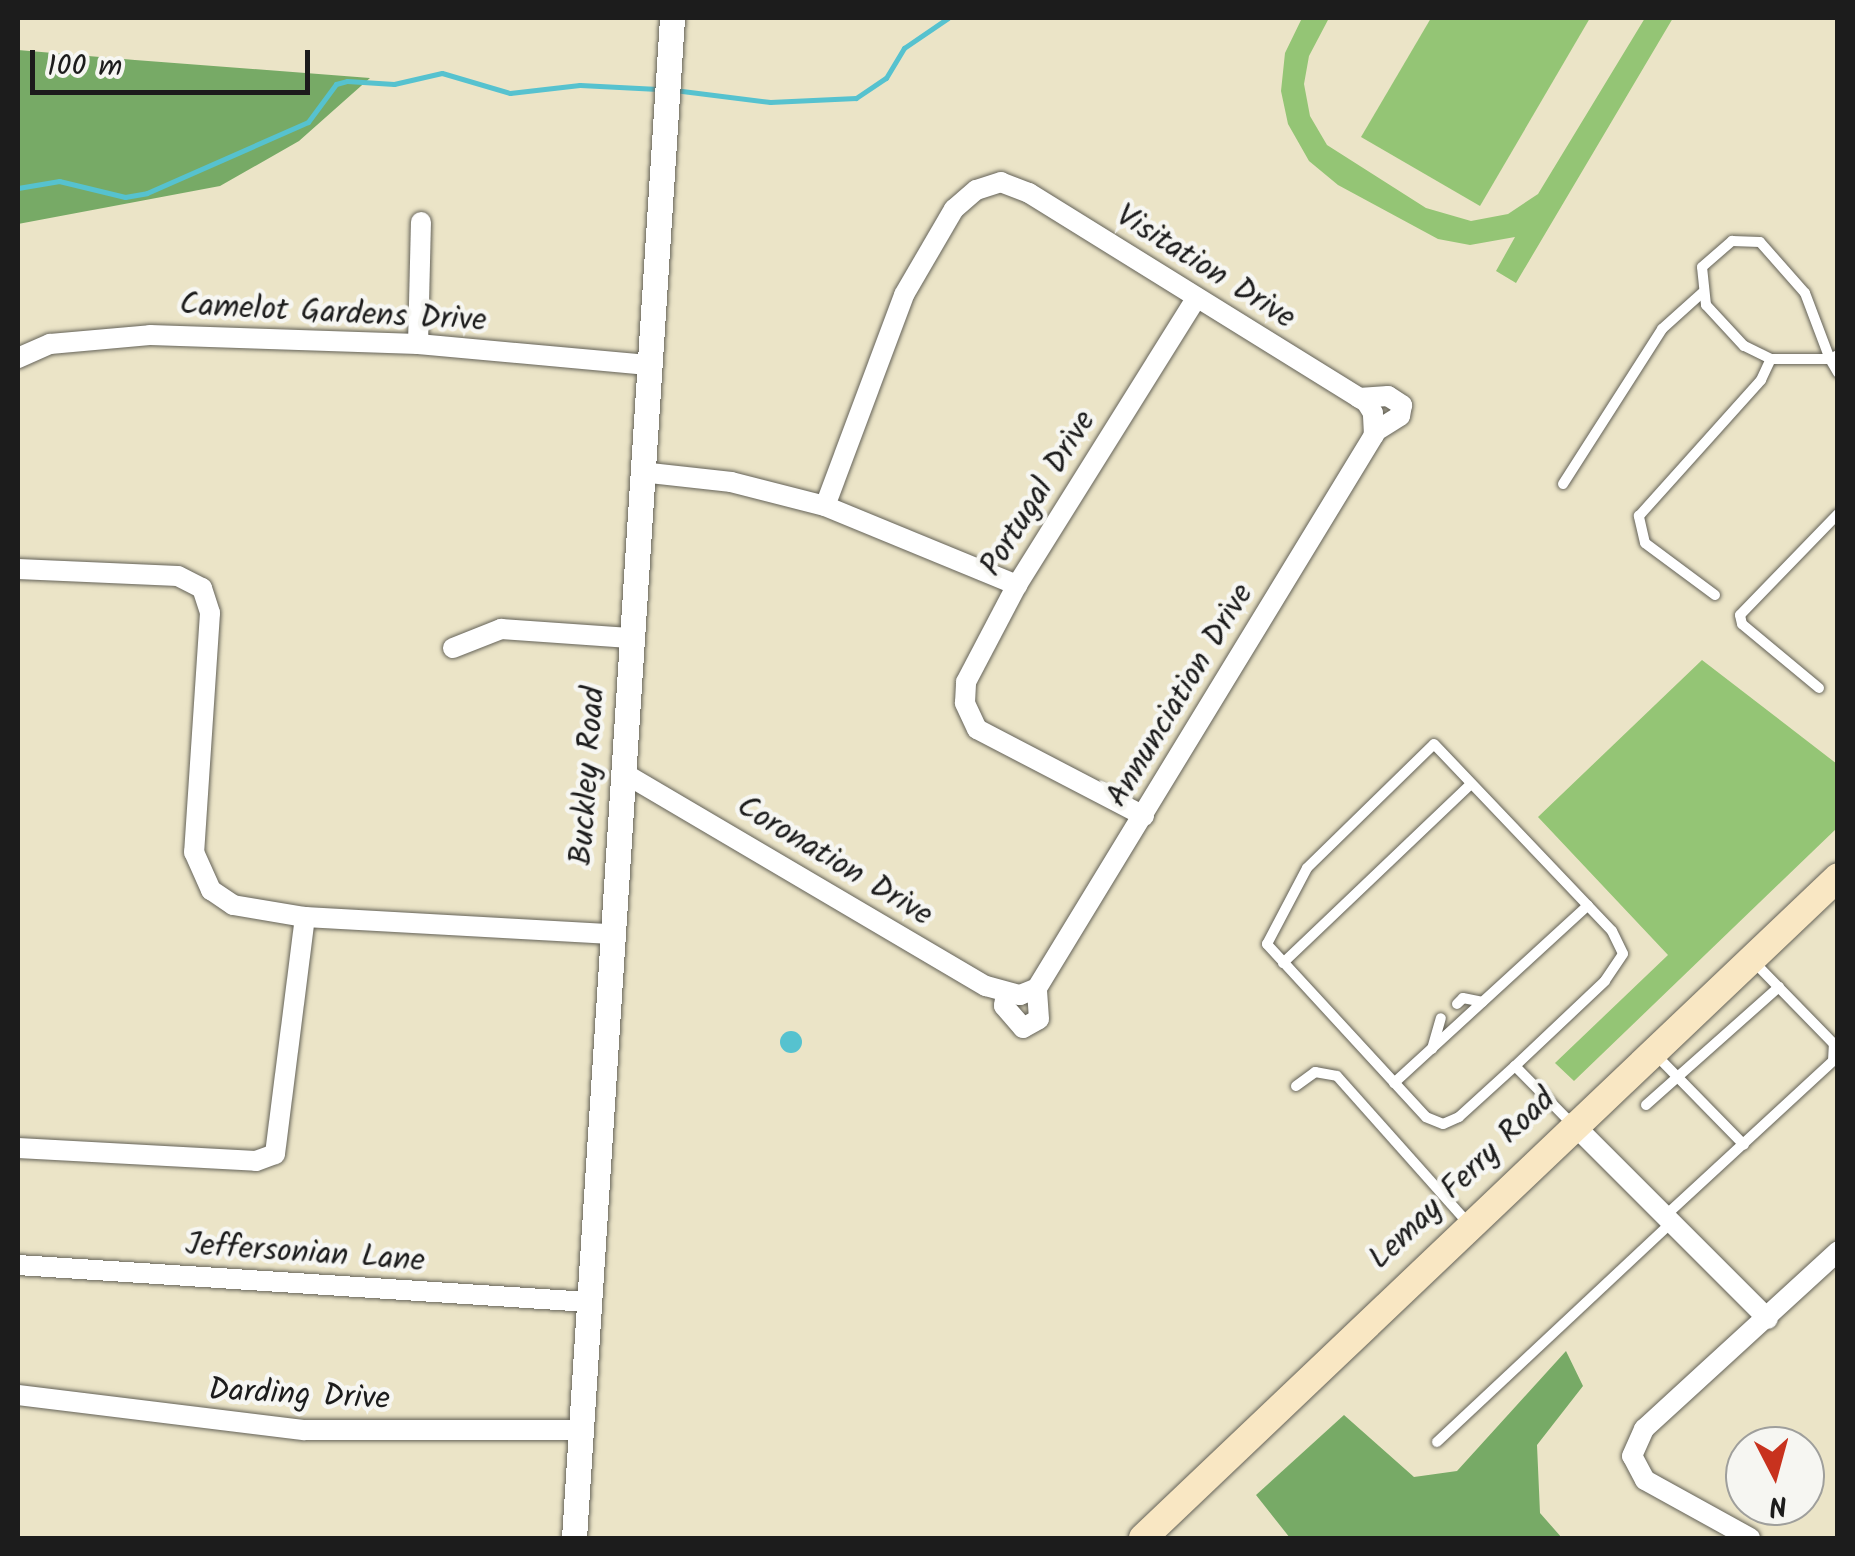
<!DOCTYPE html>
<html>
<head>
<meta charset="utf-8">
<style>
  body { margin:0 }
  #map { position:relative; width:1855px; height:1556px; overflow:hidden; background:#ebe4c7; font-family:Kalam,sans-serif }
  div>[style] { position:absolute }
  .green>* { inset:0; background:#94c575 }
  .forest>* { inset:0; background:#7a6 }
  .water>* { inset:0; background:#56c2cf }
  .round { border-radius:50% }
  .stream>* { height:5px; margin:-2.5px; padding:0 2.5px; transform-origin:2.5px; border-radius:2.5px; background:#56c2cf }
  .roads { filter:drop-shadow(0 0 2px #646258) drop-shadow(0 0 2px #646258) }
  .service>* { height:10px; margin:-5px; padding:0 5px; transform-origin:5px; border-radius:5px; background:#fff }
  .minor>* { height:20px; margin:-10px; padding:0 10px; transform-origin:10px; border-radius:10px; background:#fff }
  .tertiary>* { height:25px; margin:-12.5px; padding:0 12.5px; transform-origin:12.5px; border-radius:12.5px; background:#fff }
  .secondary>* { height:28px; margin:-14px; padding:0 14px; transform-origin:14px; border-radius:14px; background:#f9e7c3 }
  span { translate:-50% -50%; white-space:nowrap; text-align:center; line-height:1.15; -webkit-text-stroke:9px #f6f6f2; paint-order:stroke }
  .street-label { font-size:32px; color:#1c1c1c }
  .frame { position:absolute; inset:0; border:20px solid #1c1c1c; pointer-events:none }
  .north { position:absolute; left:1725px; top:1426px; width:100px; height:100px; box-sizing:border-box; background:#f6f6f2; border:2px solid #9f9f9c; border-radius:50%; rotate:174deg; font-size:28px; font-weight:700; line-height:40px; text-align:center; color:#1c1c1c }
  .north::after { content:''; display:block; margin:auto; width:35px; height:45px; background:#c8321e; clip-path:polygon(50% 0,100% 100%,50% 72%,0 100%) }
  .scale { position:absolute; left:30px; top:50px; width:280px; height:45px; box-sizing:border-box; border:5px solid #1c1c1c; border-top:0; padding-left:12px; font-size:30px; line-height:35px; white-space:nowrap; color:#1c1c1c; -webkit-text-stroke:8px #f6f6f2; paint-order:stroke }
</style>
</head>
<body>
<div id="map">
  <div class="green">
    <i style="clip-path:polygon(1302px 18px,1329px 18px,1309px 56px,1304px 84px,1310px 116px,1327px 145px,1426px 208px,1471px 221px,1508px 214px,1538px 194px,1645px 18px,1673px 18px,1516px 283px,1496px 271px,1515px 237px,1470px 245px,1438px 239px,1338px 185px,1309px 161px,1288px 124px,1281px 91px,1285px 53px)"></i>
    <i style="clip-path:polygon(1431px 18px,1590px 18px,1480px 206px,1361px 137px)"></i>
    <i style="clip-path:polygon(1702px 660px,1837px 764px,1837px 828px,1574px 1081px,1555px 1063px,1668px 955px,1538px 817px)"></i>
  </div>
  <div class="forest">
    <i style="clip-path:polygon(18px 50px,135px 60px,370px 78px,299px 141px,220px 186px,18px 224px)"></i>
    <i style="clip-path:polygon(1566px 1351px,1583px 1386px,1537px 1445px,1540px 1513px,1562px 1538px,1290px 1538px,1256px 1495px,1344px 1415px,1414px 1477px,1457px 1471px)"></i>
  </div>
  <div class="water">
    <i class="round" style="left:780px;top:1031px;width:22px;height:22px"></i>
  </div>
  <div class="stream">
    <i style="left:674px;top:90px;width:97px;rotate:7.1deg"></i>
    <i style="left:770px;top:102px;width:86px;rotate:-2.7deg"></i>
    <i style="left:856px;top:98px;width:36px;rotate:-34deg"></i>
    <i style="left:886px;top:78px;width:35px;rotate:-59deg"></i>
    <i style="left:904px;top:48px;width:53px;rotate:-34.3deg"></i>
    <i style="left:18px;top:188px;width:42px;rotate:-9.7deg"></i>
    <i style="left:59px;top:181px;width:68px;rotate:13.6deg"></i>
    <i style="left:125px;top:197px;width:22px;rotate:-10deg"></i>
    <i style="left:147px;top:193px;width:176px;rotate:-23.8deg"></i>
    <i style="left:308px;top:122px;width:47px;rotate:-53.6deg"></i>
    <i style="left:336px;top:84px;width:11px;rotate:-15deg"></i>
    <i style="left:347px;top:81px;width:47px;rotate:3.7deg"></i>
    <i style="left:394px;top:84px;width:49px;rotate:-12.9deg"></i>
    <i style="left:442px;top:73px;width:71px;rotate:16.4deg"></i>
    <i style="left:510px;top:93px;width:70px;rotate:-6.5deg"></i>
    <i style="left:580px;top:85px;width:78px;rotate:2.9deg"></i>
  </div>
  <div class="roads">
    <div class="service">
      <i style="left:1838px;top:355px;width:9px;rotate:153deg"></i>
      <i style="left:1830px;top:359px;width:59px;rotate:180deg"></i>
      <i style="left:1771px;top:359px;width:30px;rotate:-154deg"></i>
      <i style="left:1744px;top:346px;width:56px;rotate:-132.8deg"></i>
      <i style="left:1706px;top:305px;width:38px;rotate:-96deg"></i>
      <i style="left:1702px;top:267px;width:40px;rotate:-41deg"></i>
      <i style="left:1732px;top:241px;width:28px;rotate:2deg"></i>
      <i style="left:1760px;top:242px;width:68px;rotate:48.6deg"></i>
      <i style="left:1805px;top:293px;width:71px;rotate:69.3deg"></i>
      <i style="left:1830px;top:359px;width:16px;rotate:60deg"></i>
      <i style="left:1563px;top:484px;width:184px;rotate:-57.4deg"></i>
      <i style="left:1662px;top:329px;width:54px;rotate:-42deg"></i>
      <i style="left:1715px;top:595px;width:87px;rotate:-143.4deg"></i>
      <i style="left:1645px;top:543px;width:28px;rotate:-103deg"></i>
      <i style="left:1639px;top:516px;width:183px;rotate:-48.1deg"></i>
      <i style="left:1761px;top:380px;width:23px;rotate:-65deg"></i>
      <i style="left:1819px;top:688px;width:100px;rotate:-140.3deg"></i>
      <i style="left:1742px;top:624px;width:9px;rotate:-103deg"></i>
      <i style="left:1740px;top:615px;width:141px;rotate:-45.9deg"></i>
      <i style="left:1283px;top:963px;width:260px;rotate:-43.6deg"></i>
      <i style="left:1457px;top:1004px;width:8px;rotate:-45deg"></i>
      <i style="left:1463px;top:998px;width:20px;rotate:11deg"></i>
      <i style="left:1432px;top:1049px;width:32px;rotate:-74deg"></i>
      <i style="left:1655px;top:1054px;width:127px;rotate:45.6deg"></i>
      <i style="left:1515px;top:1066px;width:76px;rotate:137.7deg"></i>
      <i style="left:1459px;top:1117px;width:17px;rotate:156deg"></i>
      <i style="left:1443px;top:1124px;width:18px;rotate:-158deg"></i>
      <i style="left:1426px;top:1117px;width:235px;rotate:-132.6deg"></i>
      <i style="left:1267px;top:944px;width:86px;rotate:-62.2deg"></i>
      <i style="left:1307px;top:868px;width:177px;rotate:-44.3deg"></i>
      <i style="left:1434px;top:744px;width:258px;rotate:46.4deg"></i>
      <i style="left:1612px;top:931px;width:25px;rotate:64deg"></i>
      <i style="left:1623px;top:954px;width:32px;rotate:124deg"></i>
      <i style="left:1605px;top:981px;width:124px;rotate:136.6deg"></i>
      <i style="left:1515px;top:1066px;width:80px;rotate:45.5deg"></i>
      <i style="left:1394px;top:1083px;width:263px;rotate:-42.5deg"></i>
      <i style="left:1296px;top:1086px;width:24px;rotate:-36deg"></i>
      <i style="left:1315px;top:1072px;width:22px;rotate:10deg"></i>
      <i style="left:1337px;top:1076px;width:197px;rotate:48.3deg"></i>
      <i style="left:1646px;top:1105px;width:178px;rotate:-41.6deg"></i>
      <i style="left:1665px;top:1216px;width:229px;rotate:-42.7deg"></i>
      <i style="left:1833px;top:1061px;width:17px;rotate:-87deg"></i>
      <i style="left:1834px;top:1044px;width:119px;rotate:-134.3deg"></i>
      <i style="left:1437px;top:1442px;width:320px;rotate:-43.1deg"></i>
    </div>
    <div class="minor">
      <i style="left:418px;top:344px;width:122px;rotate:-88.6deg"></i>
      <i style="left:18px;top:358px;width:35px;rotate:-24deg"></i>
      <i style="left:50px;top:344px;width:100px;rotate:-5.1deg"></i>
      <i style="left:150px;top:335px;width:268px;rotate:1.9deg"></i>
      <i style="left:418px;top:344px;width:231px;rotate:5.2deg"></i>
      <i style="left:1359px;top:398px;width:29px;rotate:-4deg"></i>
      <i style="left:1388px;top:396px;width:17px;rotate:33deg"></i>
      <i style="left:1402px;top:405px;width:11px;rotate:100deg"></i>
      <i style="left:1400px;top:416px;width:31px;rotate:148deg"></i>
      <i style="left:641px;top:472px;width:91px;rotate:6.3deg"></i>
      <i style="left:731px;top:482px;width:97px;rotate:14.3deg"></i>
      <i style="left:825px;top:506px;width:208px;rotate:22.4deg"></i>
      <i style="left:18px;top:569px;width:160px;rotate:2.5deg"></i>
      <i style="left:178px;top:576px;width:27px;rotate:27deg"></i>
      <i style="left:202px;top:588px;width:26px;rotate:72deg"></i>
      <i style="left:210px;top:613px;width:240px;rotate:93.8deg"></i>
      <i style="left:194px;top:852px;width:42px;rotate:65.9deg"></i>
      <i style="left:211px;top:890px;width:27px;rotate:34deg"></i>
      <i style="left:233px;top:905px;width:73px;rotate:9.5deg"></i>
      <i style="left:305px;top:917px;width:307px;rotate:3.2deg"></i>
      <i style="left:453px;top:648px;width:52px;rotate:-21.6deg"></i>
      <i style="left:501px;top:629px;width:129px;rotate:4deg"></i>
      <i style="left:622px;top:772px;width:422px;rotate:30.5deg"></i>
      <i style="left:986px;top:986px;width:35px;rotate:15deg"></i>
      <i style="left:1020px;top:995px;width:18px;rotate:-22deg"></i>
      <i style="left:1037px;top:988px;width:648px;rotate:-58.64deg"></i>
      <i style="left:1374px;top:435px;width:22px;rotate:-93deg"></i>
      <i style="left:1373px;top:413px;width:13px;rotate:-122deg"></i>
      <i style="left:1366px;top:402px;width:397px;rotate:-148.2deg"></i>
      <i style="left:1029px;top:193px;width:30px;rotate:-159deg"></i>
      <i style="left:1001px;top:182px;width:26px;rotate:162deg"></i>
      <i style="left:976px;top:190px;width:29px;rotate:139deg"></i>
      <i style="left:954px;top:209px;width:99px;rotate:120.2deg"></i>
      <i style="left:904px;top:295px;width:225px;rotate:110.5deg"></i>
      <i style="left:1144px;top:816px;width:188px;rotate:-152.5deg"></i>
      <i style="left:977px;top:729px;width:29px;rotate:-115deg"></i>
      <i style="left:965px;top:703px;width:21px;rotate:-87deg"></i>
      <i style="left:966px;top:682px;width:110px;rotate:-62.3deg"></i>
      <i style="left:1017px;top:585px;width:337px;rotate:-58deg"></i>
      <i style="left:1006px;top:993px;width:13px;rotate:99deg"></i>
      <i style="left:1004px;top:1006px;width:29px;rotate:49deg"></i>
      <i style="left:1023px;top:1028px;width:18px;rotate:-29deg"></i>
      <i style="left:1039px;top:1019px;width:31px;rotate:-94deg"></i>
      <i style="left:1572px;top:1123px;width:277px;rotate:45deg"></i>
      <i style="left:18px;top:1148px;width:238px;rotate:3.1deg"></i>
      <i style="left:256px;top:1161px;width:20px;rotate:-20deg"></i>
      <i style="left:275px;top:1154px;width:239px;rotate:-82.8deg"></i>
      <i style="left:18px;top:1265px;width:571px;rotate:3.71deg"></i>
      <i style="left:18px;top:1395px;width:289px;rotate:7deg"></i>
      <i style="left:305px;top:1430px;width:275px"></i>
      <i style="left:1750px;top:1538px;width:120px;rotate:-151.1deg"></i>
      <i style="left:1645px;top:1480px;width:27px;rotate:-118deg"></i>
      <i style="left:1632px;top:1456px;width:30px;rotate:-66deg"></i>
      <i style="left:1644px;top:1429px;width:263px;rotate:-42.5deg"></i>
    </div>
    <div class="tertiary">
      <i style="left:574px;top:1538px;width:1523px;rotate:-86.31deg"></i>
    </div>
    <div class="secondary">
      <i style="left:1143px;top:1538px;width:959px;rotate:-43.56deg"></i>
    </div>
  </div>
  <div class="street-label">
    <span style="left:1205px;top:268px;rotate:32deg">Visitation Drive</span>
    <span style="left:333px;top:314px;rotate:3deg">Camelot Gardens Drive</span>
    <span style="left:1039px;top:494px;rotate:-58deg">Portugal Drive</span>
    <span style="left:1181px;top:696px;rotate:-59deg">Annunciation Drive</span>
    <span style="left:589px;top:776px;rotate:-86deg">Buckley Road</span>
    <span style="left:834px;top:862px;rotate:31deg">Coronation Drive</span>
    <span style="left:1463px;top:1180px;rotate:-44deg">Lemay Ferry Road</span>
    <span style="left:305px;top:1254px;rotate:4deg">Jeffersonian Lane</span>
    <span style="left:299px;top:1396px;rotate:3deg">Darding Drive</span>
  </div>
  <div class="frame"></div>
  <div class="north">N</div>
  <div class="scale">100 m</div>
</div>
</body>
</html>
